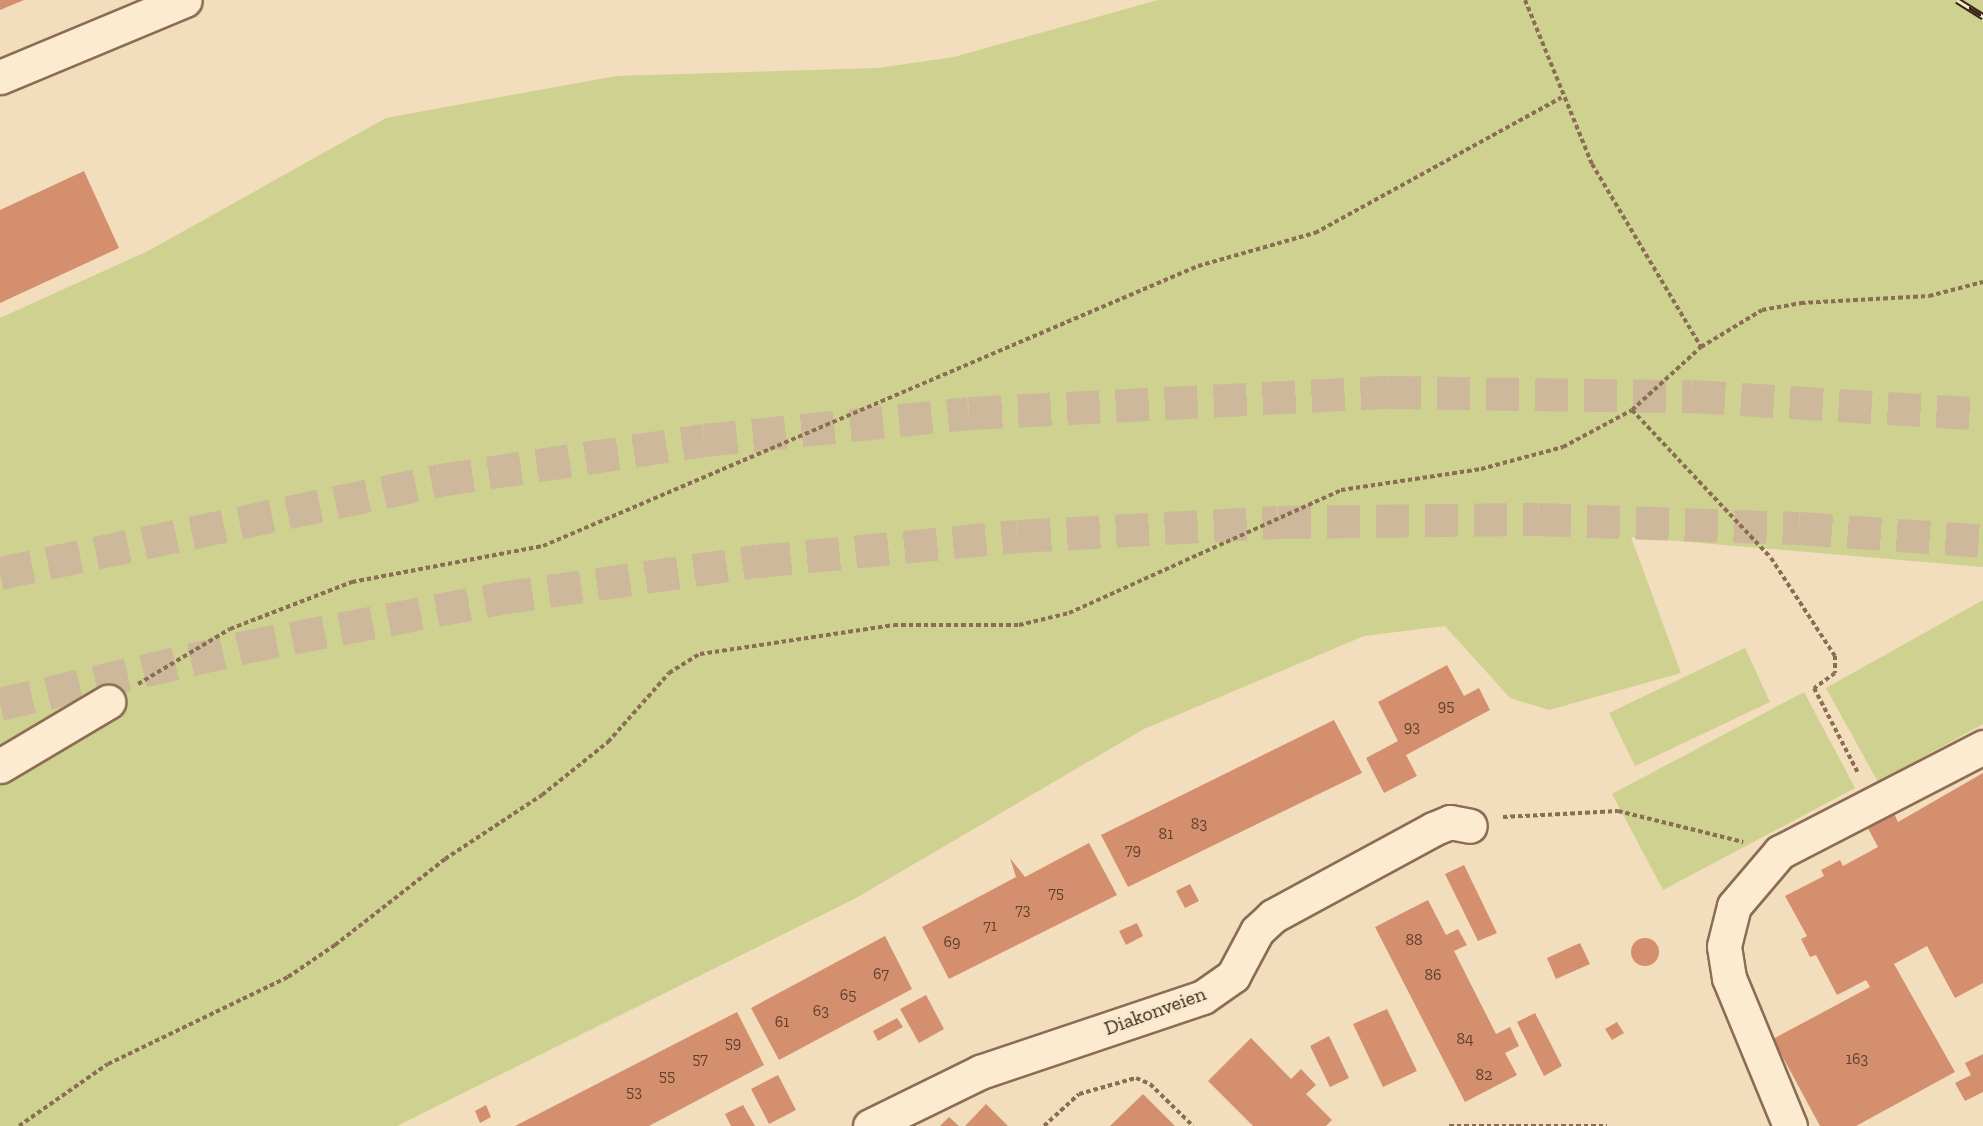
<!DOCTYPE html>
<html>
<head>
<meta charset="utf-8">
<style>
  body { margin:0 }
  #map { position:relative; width:1983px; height:1126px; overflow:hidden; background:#f2ddbc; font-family:"Zilla Slab",serif }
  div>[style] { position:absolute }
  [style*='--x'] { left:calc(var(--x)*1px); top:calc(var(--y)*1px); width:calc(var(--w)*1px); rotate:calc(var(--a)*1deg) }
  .green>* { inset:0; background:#ced18f }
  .building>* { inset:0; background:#d4906e }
  .round { border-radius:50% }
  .highway-tunnel>* { height:33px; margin-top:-16.5px; transform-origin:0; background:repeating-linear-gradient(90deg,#cdb89c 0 33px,transparent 0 49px) }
  .path>* { height:4px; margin-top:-2px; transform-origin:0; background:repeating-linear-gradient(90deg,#8b6d54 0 4.5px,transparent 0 7.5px) }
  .roads { filter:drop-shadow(2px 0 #8b6d54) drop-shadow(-2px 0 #8b6d54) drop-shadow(0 2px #8b6d54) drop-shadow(0 -2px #8b6d54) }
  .minor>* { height:33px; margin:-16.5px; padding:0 16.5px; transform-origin:16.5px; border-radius:16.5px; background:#fcebd0 }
  .rail>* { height:7px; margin-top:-3.5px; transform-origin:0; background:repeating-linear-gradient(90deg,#f9e8cc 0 14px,#39261a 0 28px); box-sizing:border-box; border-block:2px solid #39261a }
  span { translate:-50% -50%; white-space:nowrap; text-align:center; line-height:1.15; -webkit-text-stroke:6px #f9e8cc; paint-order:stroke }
  .number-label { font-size:16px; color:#60402f }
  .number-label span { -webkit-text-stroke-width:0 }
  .street-label { font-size:20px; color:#39261a }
</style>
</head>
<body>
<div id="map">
  <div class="green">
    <div style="clip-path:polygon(1158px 0,1983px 0,1983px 567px,1631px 537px,1681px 673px,1549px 710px,1510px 698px,1445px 626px,1364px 636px,1144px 729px,856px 898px,397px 1126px,0 1126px,0 318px,148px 251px,386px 118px,616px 76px,878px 68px,954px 57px)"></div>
    <div style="clip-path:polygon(1983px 600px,1983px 724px,1878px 782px,1826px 688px)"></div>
    <div style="clip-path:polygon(1745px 648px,1770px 702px,1635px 766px,1609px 713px)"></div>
    <div style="clip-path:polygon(1804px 692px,1855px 788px,1663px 890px,1612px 794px)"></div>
  </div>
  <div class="building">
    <div style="clip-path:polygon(0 0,24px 0,0 10px)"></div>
    <div style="clip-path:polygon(84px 171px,119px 248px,0 303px,0 210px)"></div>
    <div style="clip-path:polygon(1447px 665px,1464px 696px,1479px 688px,1490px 710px,1406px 755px,1417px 776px,1384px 793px,1366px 758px,1398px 741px,1378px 702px)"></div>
    <div style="clip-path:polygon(1334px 720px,1362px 773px,1128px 887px,1101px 835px)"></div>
    <div style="clip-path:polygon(1983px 773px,1983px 983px,1955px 998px,1927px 946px,1894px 964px,1955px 1072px,1856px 1126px,1820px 1126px,1773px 1039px,1870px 987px,1866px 980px,1837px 995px,1816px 955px,1810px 957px,1801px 939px,1807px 936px,1785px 896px,1824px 876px,1821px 870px,1840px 860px,1843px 866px,1878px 847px,1864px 821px,1891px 807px,1898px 822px)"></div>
    <div style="clip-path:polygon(1089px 843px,1117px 895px,949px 979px,922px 927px,1016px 877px,1010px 858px,1025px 877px)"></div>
    <div style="clip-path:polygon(1464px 865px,1497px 933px,1478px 941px,1445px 874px)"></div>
    <div style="clip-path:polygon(1190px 884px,1199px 901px,1185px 908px,1176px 891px)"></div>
    <div style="clip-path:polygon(1428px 900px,1446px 935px,1458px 929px,1467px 945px,1454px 951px,1496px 1034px,1510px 1027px,1519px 1046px,1505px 1053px,1517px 1075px,1465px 1102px,1375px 927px)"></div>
    <div style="clip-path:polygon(1137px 923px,1143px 936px,1126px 945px,1119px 931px)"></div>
    <div style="clip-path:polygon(885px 936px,912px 989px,779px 1060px,751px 1008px)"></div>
    <div class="round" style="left:1631px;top:938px;width:28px;height:28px"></div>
    <div style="clip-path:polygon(1580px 943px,1590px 964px,1556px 979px,1547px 958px)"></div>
    <div style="clip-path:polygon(926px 995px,944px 1029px,919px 1043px,900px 1009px)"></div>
    <div style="clip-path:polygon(1387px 1009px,1417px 1071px,1383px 1087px,1353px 1024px)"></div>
    <div style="clip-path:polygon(737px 1012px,764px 1065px,649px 1126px,515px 1126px)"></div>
    <div style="clip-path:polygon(1535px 1013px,1562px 1066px,1544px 1076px,1517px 1022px)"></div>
    <div style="clip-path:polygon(897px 1018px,903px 1027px,878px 1041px,873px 1031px)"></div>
    <div style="clip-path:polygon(1617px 1022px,1624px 1033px,1612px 1040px,1605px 1029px)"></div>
    <div style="clip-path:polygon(1329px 1036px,1349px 1078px,1330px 1087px,1310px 1046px)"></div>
    <div style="clip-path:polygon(1251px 1038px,1291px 1079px,1301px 1069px,1316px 1085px,1306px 1094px,1332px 1120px,1326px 1126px,1253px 1126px,1208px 1081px)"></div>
    <div style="clip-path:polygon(1983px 1054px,1983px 1092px,1965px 1101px,1955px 1083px,1971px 1075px,1965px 1063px)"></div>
    <div style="clip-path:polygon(778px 1075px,796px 1110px,769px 1124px,751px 1089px)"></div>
    <div style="clip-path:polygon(1143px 1094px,1175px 1126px,1110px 1126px)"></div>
    <div style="clip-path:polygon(986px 1104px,1008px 1126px,965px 1126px)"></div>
    <div style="clip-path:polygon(486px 1105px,491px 1117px,480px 1123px,475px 1111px)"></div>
    <div style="clip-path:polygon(743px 1105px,755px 1126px,731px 1126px,725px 1114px)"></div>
    <div style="clip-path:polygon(949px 1117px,959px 1126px,940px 1126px)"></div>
  </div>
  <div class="highway-tunnel">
    <div style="--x:0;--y:573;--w:450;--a:-11.9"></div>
    <div style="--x:440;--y:480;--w:267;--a:-8.6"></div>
    <div style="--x:704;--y:440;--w:266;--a:-5.8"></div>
    <div style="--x:969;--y:413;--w:420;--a:-2.9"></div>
    <div style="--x:1388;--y:392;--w:304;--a:0.8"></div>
    <div style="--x:1692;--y:396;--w:292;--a:3.5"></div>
    <div style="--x:0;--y:704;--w:251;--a:-13.1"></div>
    <div style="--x:244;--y:647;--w:261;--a:-10.8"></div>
    <div style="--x:500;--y:598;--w:261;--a:-8.2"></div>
    <div style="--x:758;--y:561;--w:261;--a:-5.5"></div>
    <div style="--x:1018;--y:536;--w:260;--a:-3.1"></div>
    <div style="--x:1278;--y:522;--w:260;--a:-0.7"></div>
    <div style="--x:1538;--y:519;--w:261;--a:2"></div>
    <div style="--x:1799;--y:528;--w:184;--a:4"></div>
  </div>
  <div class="path">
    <div style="--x:1525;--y:0;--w:177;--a:67.8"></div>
    <div style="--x:1592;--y:164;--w:213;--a:59.2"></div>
    <div style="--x:1632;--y:410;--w:203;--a:46.8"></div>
    <div style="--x:1771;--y:558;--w:117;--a:56.9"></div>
    <div style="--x:1835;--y:656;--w:17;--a:90"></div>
    <div style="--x:1835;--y:673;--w:26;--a:144"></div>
    <div style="--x:1814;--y:688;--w:96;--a:62.6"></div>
    <div style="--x:138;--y:684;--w:107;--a:-30.9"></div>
    <div style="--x:230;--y:629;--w:131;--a:-21.1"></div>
    <div style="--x:352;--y:582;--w:194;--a:-10.7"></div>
    <div style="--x:543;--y:546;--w:712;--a:-23.15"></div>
    <div style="--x:1198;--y:266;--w:122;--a:-15.8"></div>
    <div style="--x:1315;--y:233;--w:281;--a:-28.8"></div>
    <div style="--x:1503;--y:817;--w:115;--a:-3"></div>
    <div style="--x:1618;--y:811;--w:129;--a:13.9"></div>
    <div style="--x:19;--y:1126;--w:108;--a:-34.9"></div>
    <div style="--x:108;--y:1064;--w:200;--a:-25.8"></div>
    <div style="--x:288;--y:977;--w:57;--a:-34.2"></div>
    <div style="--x:335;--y:945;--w:140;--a:-38"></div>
    <div style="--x:445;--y:859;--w:116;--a:-33.4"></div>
    <div style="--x:542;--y:795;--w:85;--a:-38.8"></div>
    <div style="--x:608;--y:742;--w:92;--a:-48.5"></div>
    <div style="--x:669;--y:673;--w:36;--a:-32"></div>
    <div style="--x:700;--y:654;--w:196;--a:-8.5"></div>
    <div style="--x:894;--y:625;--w:125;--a:0"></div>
    <div style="--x:1019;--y:625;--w:51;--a:-13.5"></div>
    <div style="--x:1069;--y:613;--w:299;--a:-24.3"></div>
    <div style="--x:1341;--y:490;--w:142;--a:-8.5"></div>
    <div style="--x:1481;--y:469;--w:85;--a:-15"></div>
    <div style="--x:1563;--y:447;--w:78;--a:-28.2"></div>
    <div style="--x:1632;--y:410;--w:93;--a:-42.4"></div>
    <div style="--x:1701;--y:347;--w:71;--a:-31.2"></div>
    <div style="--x:1762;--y:310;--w:40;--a:-10"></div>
    <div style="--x:1801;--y:303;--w:128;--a:-3.1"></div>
    <div style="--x:1929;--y:296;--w:56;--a:-14.5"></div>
    <div style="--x:1044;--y:1126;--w:47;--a:-42.4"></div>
    <div style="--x:1079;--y:1094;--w:59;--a:-15.7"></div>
    <div style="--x:1136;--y:1078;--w:15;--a:23"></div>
    <div style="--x:1150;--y:1084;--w:60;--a:44.3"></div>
    <div style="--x:1449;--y:1126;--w:158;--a:0"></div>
  </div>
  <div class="roads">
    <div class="minor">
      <div style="--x:0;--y:77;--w:200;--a:-22.6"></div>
      <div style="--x:0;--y:766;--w:126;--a:-30.7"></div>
      <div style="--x:870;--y:1126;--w:123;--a:-26.1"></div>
      <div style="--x:980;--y:1072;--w:235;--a:-18.6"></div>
      <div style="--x:1203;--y:997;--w:37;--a:-35"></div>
      <div style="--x:1233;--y:976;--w:51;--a:-61.9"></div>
      <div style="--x:1257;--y:931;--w:22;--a:-43"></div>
      <div style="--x:1273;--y:916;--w:182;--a:-28.5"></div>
      <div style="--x:1433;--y:829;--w:18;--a:-22"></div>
      <div style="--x:1450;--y:822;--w:20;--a:11"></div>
      <div style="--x:1790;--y:1126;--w:160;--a:-112.4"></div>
      <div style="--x:1729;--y:978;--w:32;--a:-99"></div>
      <div style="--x:1724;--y:946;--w:41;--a:-76"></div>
      <div style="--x:1734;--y:906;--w:71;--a:-49.6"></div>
      <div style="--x:1780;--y:852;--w:229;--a:-27.3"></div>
    </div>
  </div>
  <div class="rail">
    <div style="--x:1957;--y:0;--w:31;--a:32"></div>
  </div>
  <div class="number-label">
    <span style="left:1446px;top:706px">95</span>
    <span style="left:1412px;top:727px">93</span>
    <span style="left:1199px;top:824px">83</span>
    <span style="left:1166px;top:834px">81</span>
    <span style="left:1133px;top:850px">79</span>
    <span style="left:1056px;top:893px">75</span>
    <span style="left:1023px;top:910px">73</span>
    <span style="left:990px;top:926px">71</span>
    <span style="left:1414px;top:940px">88</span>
    <span style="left:952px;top:942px">69</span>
    <span style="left:881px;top:974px">67</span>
    <span style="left:1433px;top:975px">86</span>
    <span style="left:848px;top:995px">65</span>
    <span style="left:821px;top:1011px">63</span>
    <span style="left:782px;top:1022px">61</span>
    <span style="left:1465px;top:1039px">84</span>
    <span style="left:733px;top:1043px">59</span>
    <span style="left:700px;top:1059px">57</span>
    <span style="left:1857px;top:1059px">163</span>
    <span style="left:1484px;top:1075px">82</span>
    <span style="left:667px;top:1076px">55</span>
    <span style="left:634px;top:1092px">53</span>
  </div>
  <div class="street-label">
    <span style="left:1155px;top:1011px;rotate:-20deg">Diakonveien</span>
  </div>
</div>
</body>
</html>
